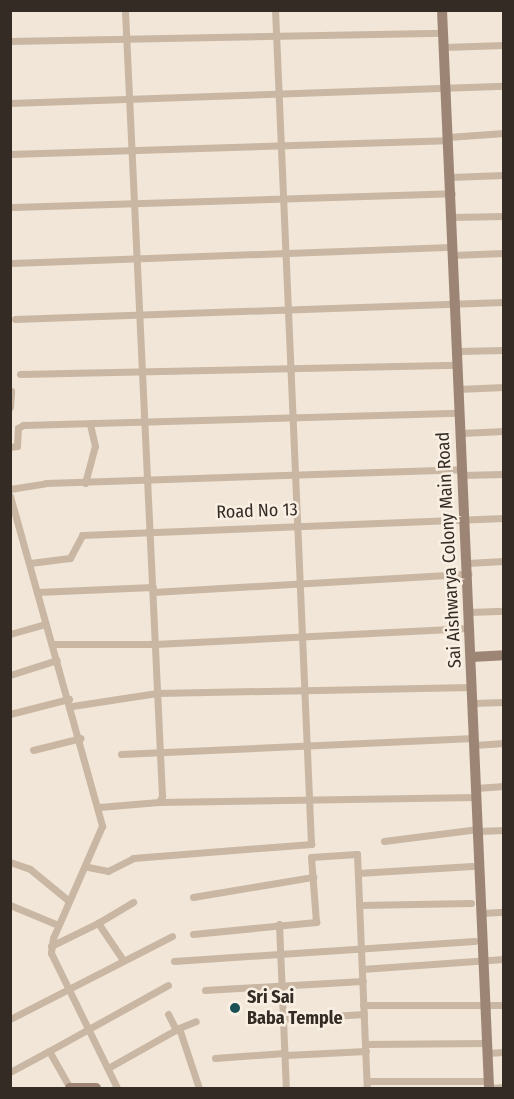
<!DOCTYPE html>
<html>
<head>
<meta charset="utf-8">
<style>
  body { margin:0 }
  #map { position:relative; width:514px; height:1099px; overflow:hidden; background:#f1e6d7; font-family:"Fira Sans Condensed",sans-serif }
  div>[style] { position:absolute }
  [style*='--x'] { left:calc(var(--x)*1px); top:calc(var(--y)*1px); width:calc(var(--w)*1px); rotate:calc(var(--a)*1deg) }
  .street>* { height:7px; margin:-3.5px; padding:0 3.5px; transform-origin:3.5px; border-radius:3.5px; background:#c9b6a3 }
  .secondary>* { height:10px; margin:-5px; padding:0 5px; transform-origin:5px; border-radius:5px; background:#9d8575 }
  .dots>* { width:16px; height:16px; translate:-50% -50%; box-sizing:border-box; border:3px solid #f9f0e3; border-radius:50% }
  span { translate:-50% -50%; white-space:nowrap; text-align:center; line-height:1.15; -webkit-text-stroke:5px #f9f0e3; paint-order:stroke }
  .street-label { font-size:18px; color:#342b25 }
  .poi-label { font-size:18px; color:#342b25; font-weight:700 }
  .left { translate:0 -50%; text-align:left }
  .frame { position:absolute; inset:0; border:12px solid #342b25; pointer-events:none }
</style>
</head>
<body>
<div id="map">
  <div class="street">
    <div style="--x:10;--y:41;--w:433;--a:-1.1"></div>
    <div style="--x:444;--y:47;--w:60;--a:-1.9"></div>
    <div style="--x:10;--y:103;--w:494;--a:-2"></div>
    <div style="--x:448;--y:137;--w:56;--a:-4.1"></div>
    <div style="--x:10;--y:154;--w:437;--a:-1.8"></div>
    <div style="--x:450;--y:177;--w:54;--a:-2.1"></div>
    <div style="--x:13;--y:207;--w:439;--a:-1.8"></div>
    <div style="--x:452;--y:217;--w:52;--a:-1.1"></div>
    <div style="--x:452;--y:255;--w:52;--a:-2.2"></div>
    <div style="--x:12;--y:263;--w:440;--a:-2.1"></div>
    <div style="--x:15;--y:319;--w:489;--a:-2"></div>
    <div style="--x:458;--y:351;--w:46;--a:-1.2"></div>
    <div style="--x:20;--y:374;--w:438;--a:-1.2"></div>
    <div style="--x:458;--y:389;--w:46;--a:-2.5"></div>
    <div style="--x:10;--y:407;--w:16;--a:-86"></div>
    <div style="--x:461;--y:433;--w:43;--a:-2.7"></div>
    <div style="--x:10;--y:447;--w:7;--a:-8"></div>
    <div style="--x:17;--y:446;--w:18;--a:-87"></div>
    <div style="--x:18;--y:428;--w:6;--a:-31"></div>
    <div style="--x:23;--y:425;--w:436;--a:-1.6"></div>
    <div style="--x:462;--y:475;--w:42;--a:-1.4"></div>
    <div style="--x:85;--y:483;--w:38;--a:-75"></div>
    <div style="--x:95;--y:446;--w:23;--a:-103"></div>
    <div style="--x:10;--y:489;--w:36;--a:-9"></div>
    <div style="--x:46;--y:483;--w:416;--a:-1.9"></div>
    <div style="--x:10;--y:496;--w:343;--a:74.4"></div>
    <div style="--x:102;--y:826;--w:122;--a:113.6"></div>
    <div style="--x:53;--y:938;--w:15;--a:98"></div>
    <div style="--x:51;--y:953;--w:150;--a:63.9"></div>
    <div style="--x:30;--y:563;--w:40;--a:-7.1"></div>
    <div style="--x:70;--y:558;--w:26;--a:-62"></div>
    <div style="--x:82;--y:535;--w:422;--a:-2.3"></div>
    <div style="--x:467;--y:563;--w:37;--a:-3"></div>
    <div style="--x:37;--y:592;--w:116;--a:-2.5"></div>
    <div style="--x:153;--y:592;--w:316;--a:-3.3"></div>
    <div style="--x:469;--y:612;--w:35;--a:-2"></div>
    <div style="--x:10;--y:634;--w:37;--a:-16"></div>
    <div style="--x:52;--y:644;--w:103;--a:0"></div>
    <div style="--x:155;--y:644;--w:315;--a:-2.9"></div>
    <div style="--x:10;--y:675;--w:49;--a:-17.7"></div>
    <div style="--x:473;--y:703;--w:31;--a:-2"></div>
    <div style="--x:72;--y:706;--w:86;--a:-8.7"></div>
    <div style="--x:157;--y:693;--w:315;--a:-1.1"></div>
    <div style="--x:10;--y:714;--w:61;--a:-14.3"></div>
    <div style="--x:474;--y:745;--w:30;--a:-4"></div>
    <div style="--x:33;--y:750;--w:49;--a:-14"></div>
    <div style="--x:121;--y:754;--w:353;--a:-2.6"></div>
    <div style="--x:476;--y:788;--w:28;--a:-4"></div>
    <div style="--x:159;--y:802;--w:318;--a:-0.9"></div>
    <div style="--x:99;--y:807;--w:60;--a:-4.8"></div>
    <div style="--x:159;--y:802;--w:7;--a:-63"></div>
    <div style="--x:162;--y:796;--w:787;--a:-92.7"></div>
    <div style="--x:478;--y:831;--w:26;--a:-2"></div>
    <div style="--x:384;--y:841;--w:95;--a:-7.3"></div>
    <div style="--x:10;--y:862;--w:21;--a:19"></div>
    <div style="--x:30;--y:869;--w:50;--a:39.4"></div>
    <div style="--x:88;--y:867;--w:20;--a:11"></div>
    <div style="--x:108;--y:871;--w:28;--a:-27"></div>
    <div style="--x:133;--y:858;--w:179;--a:-4.5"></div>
    <div style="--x:311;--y:844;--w:835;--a:-92.47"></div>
    <div style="--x:358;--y:873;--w:114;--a:-3.5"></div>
    <div style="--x:193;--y:897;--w:122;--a:-9.5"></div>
    <div style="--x:10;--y:905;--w:52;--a:22.6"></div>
    <div style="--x:359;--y:905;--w:112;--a:-1"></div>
    <div style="--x:482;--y:913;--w:22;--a:-3"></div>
    <div style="--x:279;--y:924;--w:164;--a:87.6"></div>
    <div style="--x:193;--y:934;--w:124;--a:-5.6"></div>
    <div style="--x:316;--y:922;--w:65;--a:-94.4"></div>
    <div style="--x:311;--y:857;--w:46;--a:-3.7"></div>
    <div style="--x:357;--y:854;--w:234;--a:87.6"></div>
    <div style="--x:51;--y:946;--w:52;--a:-26.1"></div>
    <div style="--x:123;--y:960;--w:45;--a:-124"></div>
    <div style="--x:98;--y:923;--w:41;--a:-31"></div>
    <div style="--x:174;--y:961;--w:301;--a:-3.8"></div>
    <div style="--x:362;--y:969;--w:142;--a:-4"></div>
    <div style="--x:205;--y:990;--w:158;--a:-3.3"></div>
    <div style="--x:363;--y:1005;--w:141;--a:0"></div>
    <div style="--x:168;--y:1014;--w:18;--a:63"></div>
    <div style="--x:10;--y:1019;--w:182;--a:-27.1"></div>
    <div style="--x:283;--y:1019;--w:81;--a:-3.5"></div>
    <div style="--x:179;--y:1028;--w:18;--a:-22"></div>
    <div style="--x:365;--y:1044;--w:122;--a:-0.5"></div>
    <div style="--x:49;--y:1051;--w:136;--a:-29"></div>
    <div style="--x:487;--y:1053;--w:17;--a:-3"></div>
    <div style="--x:286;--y:1055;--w:80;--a:-2.9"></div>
    <div style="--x:215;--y:1058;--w:70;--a:-4.1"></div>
    <div style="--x:108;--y:1068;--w:81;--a:-29.4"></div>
    <div style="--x:179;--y:1028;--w:63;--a:71.6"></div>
    <div style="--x:10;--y:1072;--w:44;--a:-28.3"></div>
    <div style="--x:49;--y:1051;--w:43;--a:60.4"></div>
    <div style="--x:367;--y:1081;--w:121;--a:0"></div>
    <div style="--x:489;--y:1088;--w:15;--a:-4"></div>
  </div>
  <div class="secondary">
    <div style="--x:442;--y:10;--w:1079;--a:87.5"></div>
    <div style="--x:471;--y:657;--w:33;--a:-3"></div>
    <div style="--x:70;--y:1088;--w:26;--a:0"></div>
  </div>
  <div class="dots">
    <div style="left:235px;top:1008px;background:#1a5056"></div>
  </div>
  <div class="street-label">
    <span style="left:257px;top:511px;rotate:-2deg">Road No 13</span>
    <span style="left:449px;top:550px;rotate:-93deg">Sai Aishwarya Colony Main Road</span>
  </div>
  <div class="poi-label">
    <span class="left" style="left:247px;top:1008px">Sri Sai<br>Baba Temple</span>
  </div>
  <div class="frame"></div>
</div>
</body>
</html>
